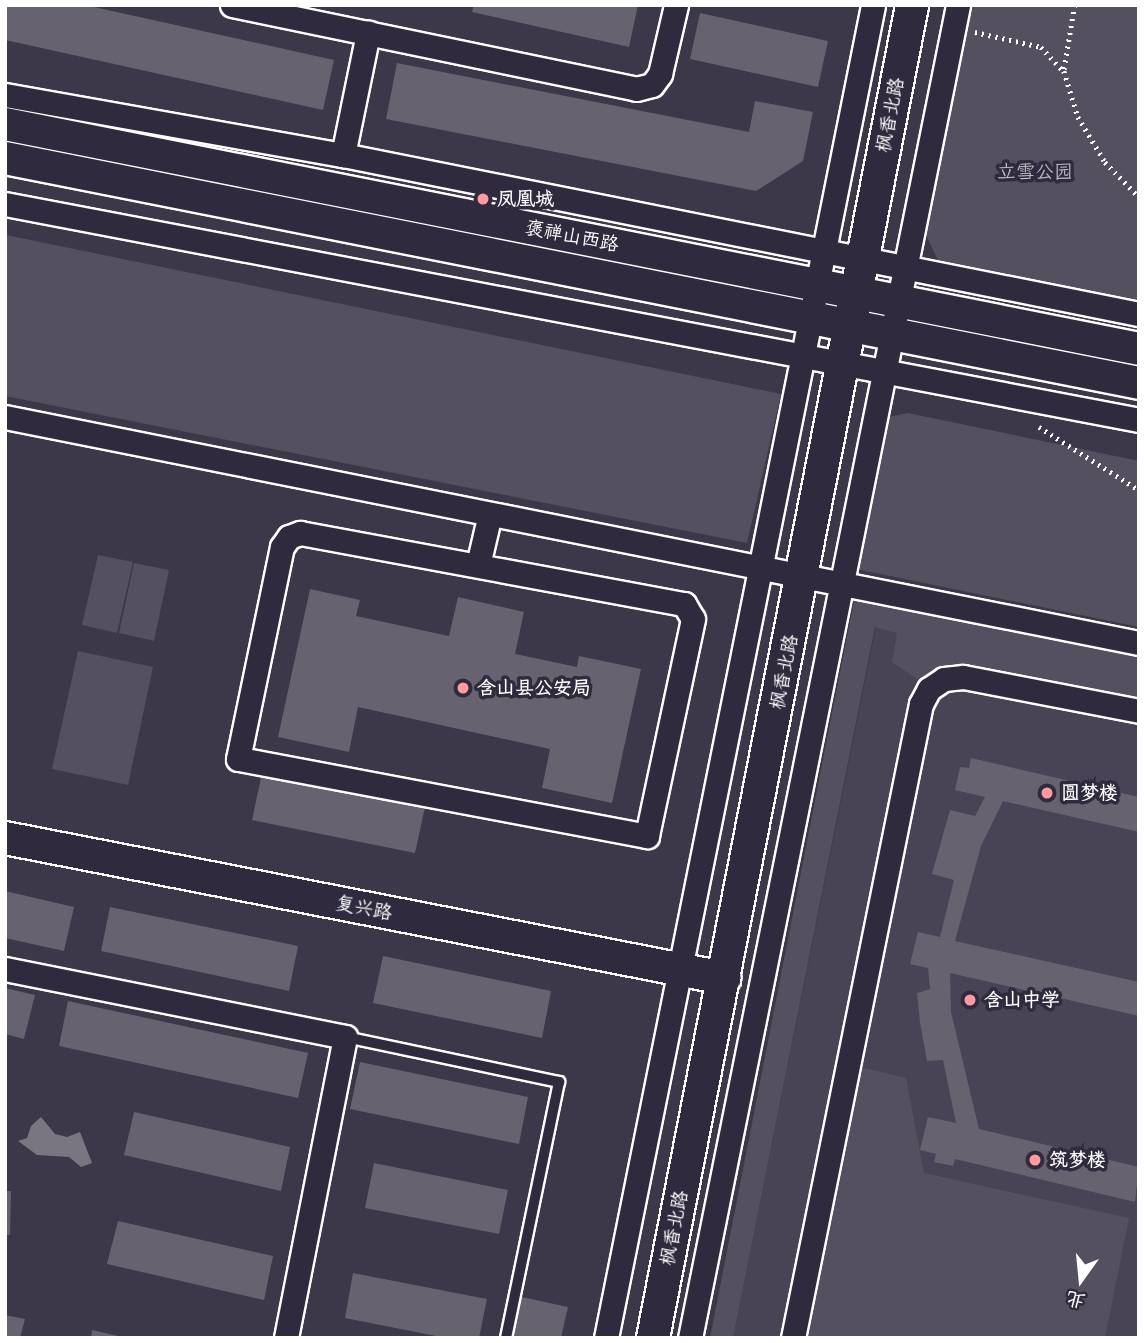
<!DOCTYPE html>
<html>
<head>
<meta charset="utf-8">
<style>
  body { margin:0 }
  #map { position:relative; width:1144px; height:1343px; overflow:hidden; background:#3c3749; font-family:"Patrick Hand","LXGW WenKai TC",sans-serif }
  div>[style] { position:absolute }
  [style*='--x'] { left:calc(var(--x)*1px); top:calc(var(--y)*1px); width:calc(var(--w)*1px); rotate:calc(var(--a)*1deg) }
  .built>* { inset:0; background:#494455 }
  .green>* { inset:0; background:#555060 }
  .water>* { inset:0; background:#797682 }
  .building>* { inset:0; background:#666270 }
  .path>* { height:4.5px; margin-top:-2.25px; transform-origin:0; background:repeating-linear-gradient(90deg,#fff 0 2px,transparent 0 7px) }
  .roads { filter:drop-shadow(2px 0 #fff) drop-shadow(-2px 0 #fff) drop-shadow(0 2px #fff) drop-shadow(0 -2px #fff) }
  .lane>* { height:10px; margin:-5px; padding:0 5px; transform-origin:5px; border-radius:5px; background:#2f2a3d }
  .street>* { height:23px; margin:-11.5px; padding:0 11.5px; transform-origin:11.5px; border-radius:11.5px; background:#2f2a3d }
  .secondary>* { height:32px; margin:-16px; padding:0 16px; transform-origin:16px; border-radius:16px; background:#2f2a3d }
  .dots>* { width:19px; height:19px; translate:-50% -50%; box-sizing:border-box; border:4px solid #2f2a3d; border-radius:50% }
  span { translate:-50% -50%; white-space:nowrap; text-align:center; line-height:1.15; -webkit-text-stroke:7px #2f2a3d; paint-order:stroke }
  .street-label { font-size:19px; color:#fff }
  .park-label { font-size:19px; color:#bbb9bf }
  .poi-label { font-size:19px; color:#fff; font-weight:700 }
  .left { translate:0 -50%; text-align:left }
  .frame { position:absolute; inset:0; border:7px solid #fff; pointer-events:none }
  .north { position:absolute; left:1046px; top:1245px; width:70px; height:70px; -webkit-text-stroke:5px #2f2a3d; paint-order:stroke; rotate:195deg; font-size:19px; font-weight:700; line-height:28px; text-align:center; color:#fff }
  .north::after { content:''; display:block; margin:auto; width:24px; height:32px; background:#fff; clip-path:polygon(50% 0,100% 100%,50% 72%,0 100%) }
</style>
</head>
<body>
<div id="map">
  <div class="built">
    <div style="clip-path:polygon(879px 611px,1139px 663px,1139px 1338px,733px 1338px)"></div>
  </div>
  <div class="green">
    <div style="clip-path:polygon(962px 5px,1139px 5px,1139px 300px,938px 260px,920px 223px)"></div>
    <div style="clip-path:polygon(6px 235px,781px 394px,747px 543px,5px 396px)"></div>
    <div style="clip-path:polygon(908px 413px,1139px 461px,1139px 627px,851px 568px,883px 418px)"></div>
    <div style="clip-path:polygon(98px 555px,133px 562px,117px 633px,82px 625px)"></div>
    <div style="clip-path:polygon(134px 563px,169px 570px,154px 641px,119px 633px)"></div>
    <div style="clip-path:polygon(854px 601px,1139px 655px,1139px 698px,963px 664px,941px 667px,920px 681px,892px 662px,897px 633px,875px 627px,733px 1338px,710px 1338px)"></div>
    <div style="clip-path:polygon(78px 651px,153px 667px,128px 785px,52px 769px)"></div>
    <div style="clip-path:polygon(860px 1067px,906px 1078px,924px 1173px,1129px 1218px,1105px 1338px,804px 1338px)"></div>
  </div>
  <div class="water">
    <div style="clip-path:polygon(41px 1117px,55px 1134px,67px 1137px,80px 1132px,92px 1163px,81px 1167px,69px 1157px,37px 1155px,18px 1141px,27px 1138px,31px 1126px)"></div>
  </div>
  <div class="building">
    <div style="clip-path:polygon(5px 5px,85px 5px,334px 60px,323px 110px,5px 40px)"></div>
    <div style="clip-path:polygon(474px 5px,638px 5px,629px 47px,472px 12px)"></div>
    <div style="clip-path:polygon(700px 13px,828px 41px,818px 87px,690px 59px)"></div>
    <div style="clip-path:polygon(397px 63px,749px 132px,755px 101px,813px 112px,803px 161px,756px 191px,386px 119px)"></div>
    <div style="clip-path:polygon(310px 589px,360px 600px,356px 616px,449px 636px,458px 597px,524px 612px,515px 654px,577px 667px,579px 656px,641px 669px,612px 803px,542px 788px,550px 749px,358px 707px,349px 752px,278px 737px)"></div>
    <div style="clip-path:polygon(971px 758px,1139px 797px,1139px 832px,1003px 801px,981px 846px,955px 941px,1139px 982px,1139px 1016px,950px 973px,951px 1012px,979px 1129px,1139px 1167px,1135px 1202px,955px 1159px,953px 1166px,934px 1162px,936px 1154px,920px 1150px,928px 1117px,956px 1123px,943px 1060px,927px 1061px,920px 1022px,917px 993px,930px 989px,928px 968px,910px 964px,918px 932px,940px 937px,954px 880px,932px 874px,950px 810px,975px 816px,985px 797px,955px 790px,960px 767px,969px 768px)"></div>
    <div style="clip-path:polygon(262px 773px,425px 807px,415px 853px,252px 820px)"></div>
    <div style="clip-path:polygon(5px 891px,74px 907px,64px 951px,5px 938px)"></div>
    <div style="clip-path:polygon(110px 907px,298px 946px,289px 991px,101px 951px)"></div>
    <div style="clip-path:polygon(383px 956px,551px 991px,542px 1038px,373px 1003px)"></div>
    <div style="clip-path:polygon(5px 988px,35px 995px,24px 1039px,5px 1034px)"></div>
    <div style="clip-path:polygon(68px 1001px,308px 1053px,298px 1098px,59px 1046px)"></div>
    <div style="clip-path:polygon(360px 1062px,528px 1097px,519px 1144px,350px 1109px)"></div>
    <div style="clip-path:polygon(134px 1112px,290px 1147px,281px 1191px,124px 1155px)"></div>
    <div style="clip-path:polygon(374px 1163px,508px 1190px,499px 1234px,365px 1208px)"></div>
    <div style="clip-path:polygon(5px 1191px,11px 1191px,10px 1235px,5px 1235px)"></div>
    <div style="clip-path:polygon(118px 1221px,273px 1256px,264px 1300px,107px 1264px)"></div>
    <div style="clip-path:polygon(353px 1273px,487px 1299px,479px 1338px,446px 1338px,345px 1318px)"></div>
    <div style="clip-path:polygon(517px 1296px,568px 1307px,561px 1338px,508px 1338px)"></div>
    <div style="clip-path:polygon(5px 1315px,25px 1319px,20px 1338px,5px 1338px)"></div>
    <div style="clip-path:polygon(92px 1330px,123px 1337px,123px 1338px,91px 1338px)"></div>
  </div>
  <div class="path">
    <div style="--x:1075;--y:5;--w:67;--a:99.5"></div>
    <div style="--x:1064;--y:71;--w:48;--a:73.1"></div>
    <div style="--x:1078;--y:117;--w:52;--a:59"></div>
    <div style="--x:1105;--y:162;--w:49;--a:45.8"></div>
    <div style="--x:975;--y:32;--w:68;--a:12.8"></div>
    <div style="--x:1041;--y:47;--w:33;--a:47"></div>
    <div style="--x:1039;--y:427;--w:118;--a:32.2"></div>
  </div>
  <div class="roads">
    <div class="lane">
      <div style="--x:345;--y:1037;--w:219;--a:11.9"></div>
      <div style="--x:559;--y:1082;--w:261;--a:101.7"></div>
    </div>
    <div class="street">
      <div style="--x:232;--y:5;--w:413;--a:11.7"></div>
      <div style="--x:636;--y:89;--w:16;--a:-14"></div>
      <div style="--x:652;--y:85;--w:14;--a:-54"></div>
      <div style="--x:660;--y:74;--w:71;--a:-76.9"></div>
      <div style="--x:5;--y:95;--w:343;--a:10.1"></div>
      <div style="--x:343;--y:155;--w:812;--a:11.3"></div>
      <div style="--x:343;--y:155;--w:125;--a:-78.4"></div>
      <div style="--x:5;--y:204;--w:1154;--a:10.78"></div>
      <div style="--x:5;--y:417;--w:1156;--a:11.27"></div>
      <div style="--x:300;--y:533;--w:391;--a:10.5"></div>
      <div style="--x:684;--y:604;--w:17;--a:59"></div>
      <div style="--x:693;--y:619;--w:222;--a:102"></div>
      <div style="--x:647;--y:836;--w:416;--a:-169.3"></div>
      <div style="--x:238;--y:759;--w:217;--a:-78.3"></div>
      <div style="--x:282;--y:547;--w:12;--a:-55"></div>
      <div style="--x:289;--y:537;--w:12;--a:-20"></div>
      <div style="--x:478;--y:565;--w:52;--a:-76.8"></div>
      <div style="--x:5;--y:969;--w:347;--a:11.3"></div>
      <div style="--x:345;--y:1037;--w:307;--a:101.1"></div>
      <div style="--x:606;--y:1338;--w:1359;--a:-78.67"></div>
      <div style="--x:690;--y:1338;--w:1360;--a:-78.63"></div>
      <div style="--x:793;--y:1338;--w:647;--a:-78.59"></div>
      <div style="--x:921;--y:704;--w:17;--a:-62"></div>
      <div style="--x:929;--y:689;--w:18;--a:-34"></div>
      <div style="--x:944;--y:679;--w:19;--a:-6"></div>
      <div style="--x:963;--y:677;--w:179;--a:10.9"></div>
    </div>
    <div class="secondary">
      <div style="--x:5;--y:124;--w:1156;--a:11.22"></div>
      <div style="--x:5;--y:158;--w:1156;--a:11.22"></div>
      <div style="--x:5;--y:838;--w:733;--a:11.02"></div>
      <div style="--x:653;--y:1338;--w:1358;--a:-79"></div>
    </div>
  </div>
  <div class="dots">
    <div style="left:483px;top:199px;background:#ff9aa2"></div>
    <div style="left:463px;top:688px;background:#ff9aa2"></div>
    <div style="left:1047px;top:793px;background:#ff9aa2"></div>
    <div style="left:970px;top:1000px;background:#ff9aa2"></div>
    <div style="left:1035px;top:1160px;background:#ff9aa2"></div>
  </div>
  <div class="street-label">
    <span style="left:890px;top:115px;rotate:-79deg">枫香北路</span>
    <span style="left:572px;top:236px;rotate:11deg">褒禅山西路</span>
    <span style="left:784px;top:672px;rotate:-79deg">枫香北路</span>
    <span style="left:364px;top:908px;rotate:11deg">复兴路</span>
    <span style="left:674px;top:1228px;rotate:-79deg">枫香北路</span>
  </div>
  <div class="park-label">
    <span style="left:1035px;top:172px">立雪公园</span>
  </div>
  <div class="poi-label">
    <span class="left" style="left:497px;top:199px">凤凰城</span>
    <span class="left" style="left:477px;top:688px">含山县公安局</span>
    <span class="left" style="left:1061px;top:793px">圆梦楼</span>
    <span class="left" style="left:984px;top:1000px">含山中学</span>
    <span class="left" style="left:1049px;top:1160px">筑梦楼</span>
  </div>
  <div class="frame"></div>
  <div class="north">北</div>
</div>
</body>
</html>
